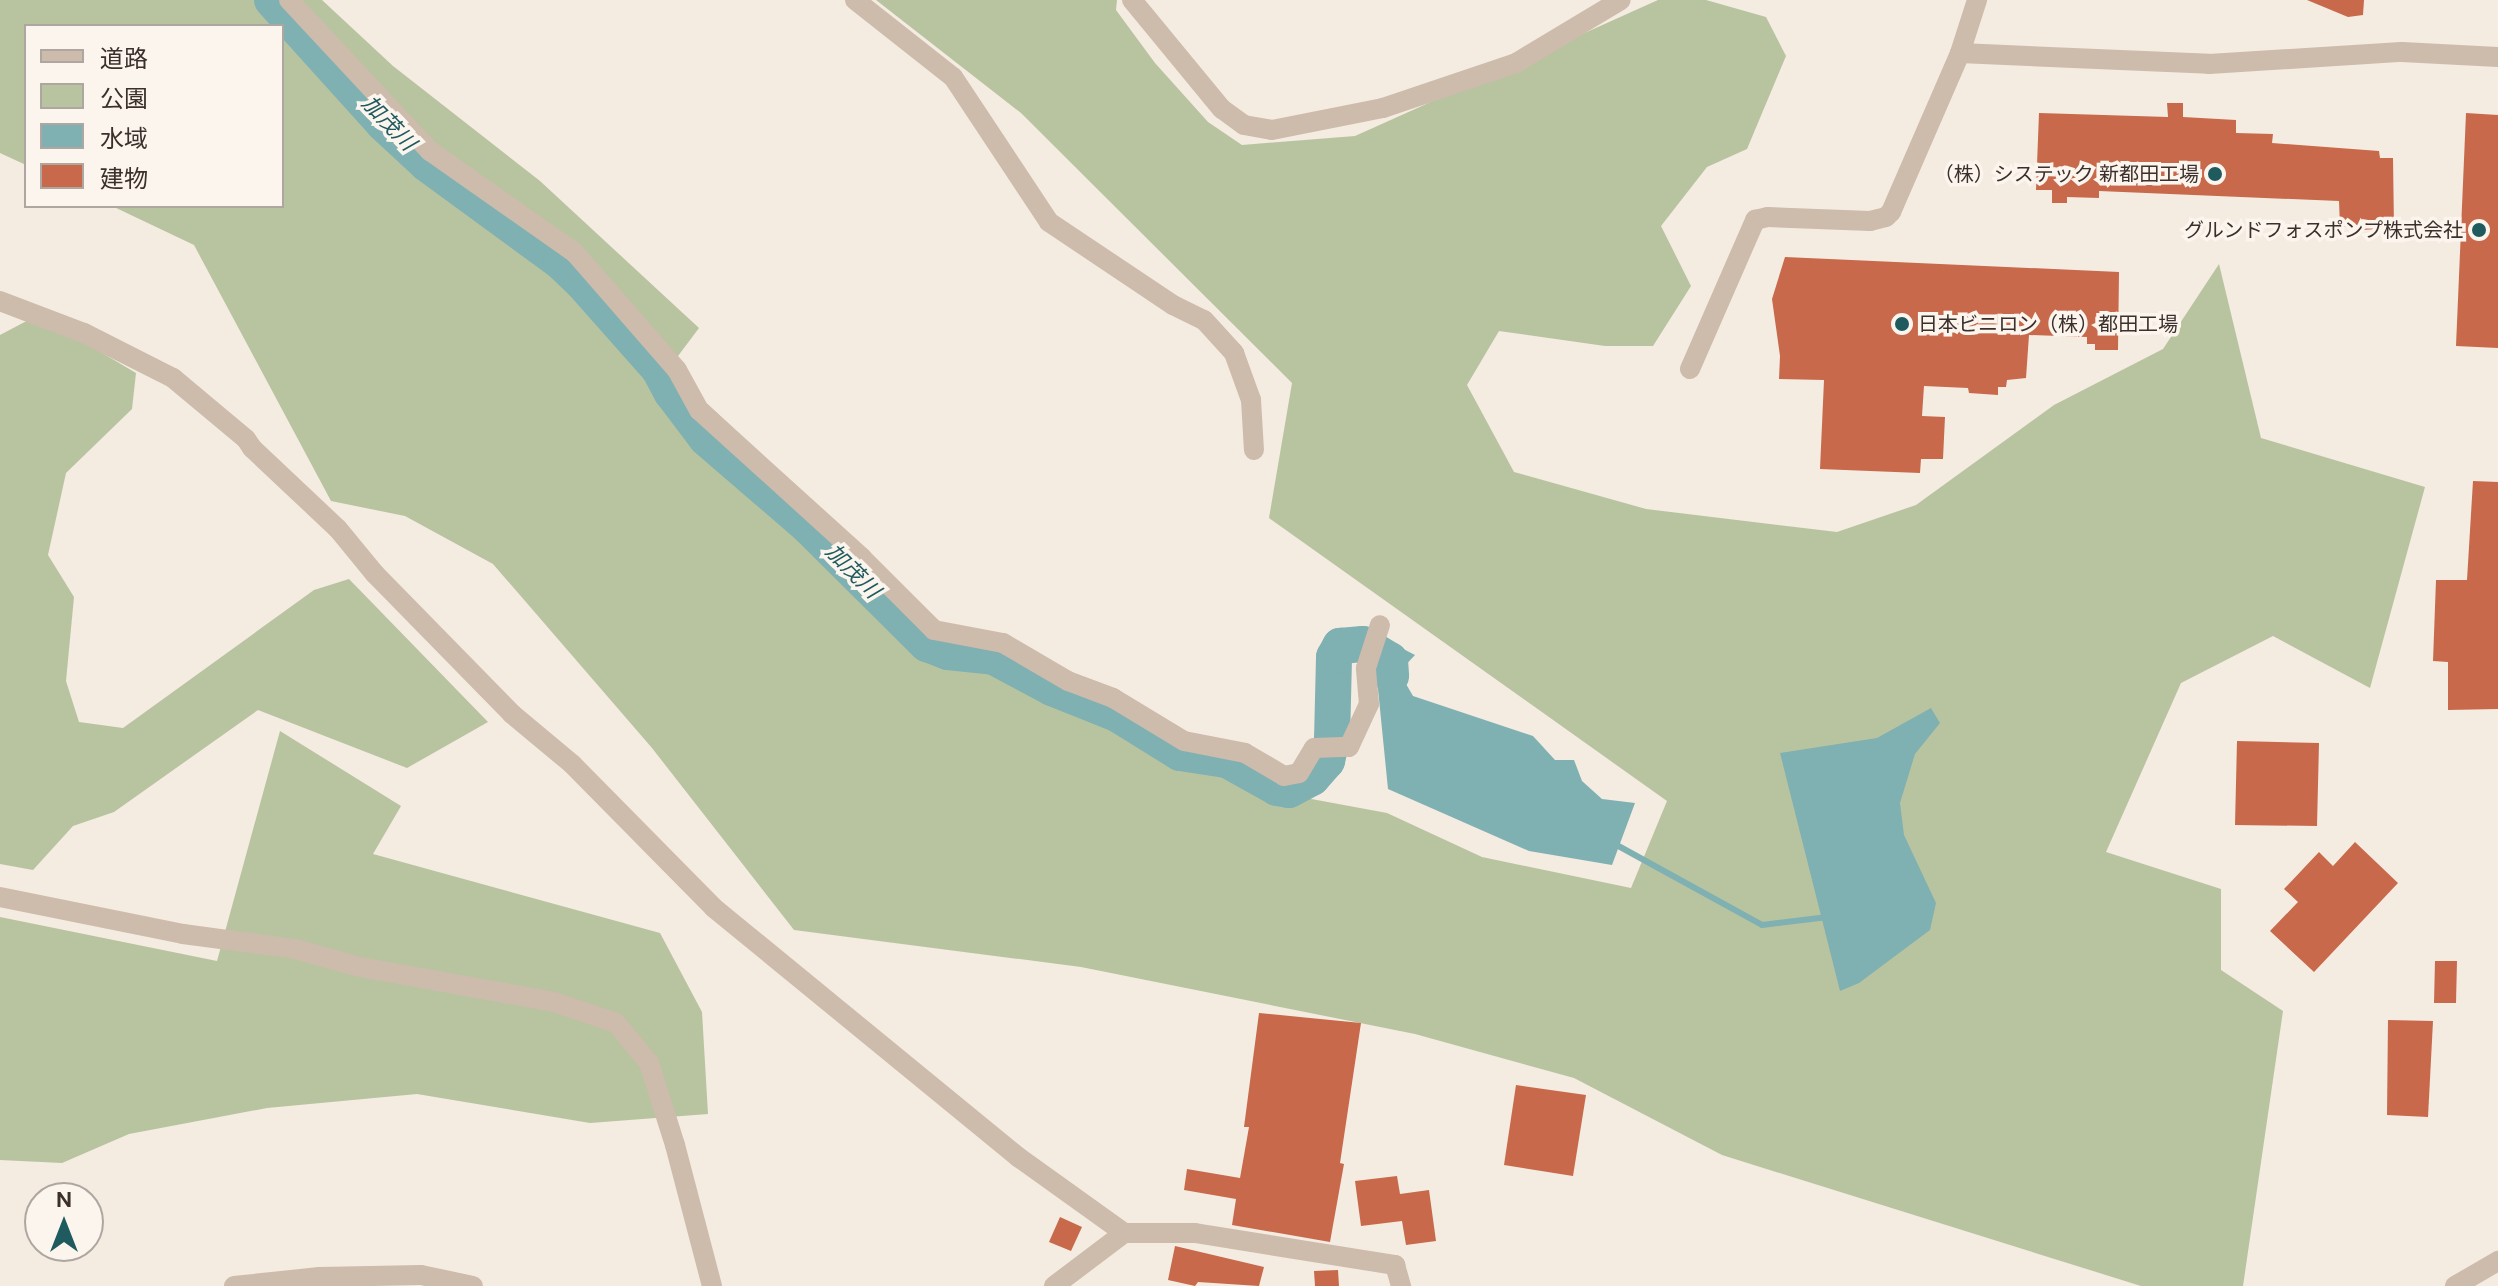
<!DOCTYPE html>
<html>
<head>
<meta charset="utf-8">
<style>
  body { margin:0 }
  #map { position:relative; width:2498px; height:1286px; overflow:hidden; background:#f4ebe1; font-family:"DM Sans","Noto Sans JP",sans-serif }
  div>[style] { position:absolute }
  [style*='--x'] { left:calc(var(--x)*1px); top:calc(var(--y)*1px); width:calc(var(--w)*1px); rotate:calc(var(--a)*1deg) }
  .green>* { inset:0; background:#b8c4a0 }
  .water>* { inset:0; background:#7fb0b2 }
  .stream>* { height:6px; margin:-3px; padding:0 3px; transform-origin:3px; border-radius:3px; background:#7fb0b2 }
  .river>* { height:36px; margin:-18px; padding:0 18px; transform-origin:18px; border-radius:18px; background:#7fb0b2 }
  .building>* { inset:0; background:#c8694b }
  .minor>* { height:20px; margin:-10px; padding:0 10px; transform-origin:10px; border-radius:10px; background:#cdbbac }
  .tertiary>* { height:20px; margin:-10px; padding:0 10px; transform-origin:10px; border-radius:10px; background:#cdbbac }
  .dots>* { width:22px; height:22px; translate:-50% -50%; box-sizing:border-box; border:4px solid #fbf5ee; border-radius:50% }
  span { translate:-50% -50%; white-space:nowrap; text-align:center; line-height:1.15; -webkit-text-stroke:7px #fbf5ee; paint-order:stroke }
  .poi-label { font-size:20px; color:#3b302b }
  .right { translate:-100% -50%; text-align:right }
  .left { translate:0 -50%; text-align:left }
  .water-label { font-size:22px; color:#1f5a5e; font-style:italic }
  .legend { position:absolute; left:24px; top:24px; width:260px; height:184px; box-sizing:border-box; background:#fbf5ee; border:2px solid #aea6a0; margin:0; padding:10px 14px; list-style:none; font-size:24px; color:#3b302b }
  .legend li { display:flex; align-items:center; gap:16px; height:40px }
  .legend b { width:40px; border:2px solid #aea6a0 }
  .north { position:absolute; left:24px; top:1182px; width:80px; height:80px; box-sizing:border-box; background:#fbf5ee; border:2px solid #aea6a0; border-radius:50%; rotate:0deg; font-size:22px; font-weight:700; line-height:32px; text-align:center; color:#3b302b }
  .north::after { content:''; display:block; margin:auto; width:28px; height:36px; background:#1f5a5e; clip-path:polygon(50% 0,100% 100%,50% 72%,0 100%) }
</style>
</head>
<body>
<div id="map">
  <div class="green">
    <div style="clip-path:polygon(0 0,322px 0,393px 66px,540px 181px,699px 328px,669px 368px,941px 623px,1186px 753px,1279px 793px,1387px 813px,1482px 857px,1631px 888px,1667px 801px,1269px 518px,1292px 383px,1021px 113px,876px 0,1117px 0,1116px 10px,1155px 63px,1208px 122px,1242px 145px,1355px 136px,1658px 0,1706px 0,1766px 17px,1786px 56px,1747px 149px,1707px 167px,1661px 226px,1691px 286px,1653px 346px,1605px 346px,1499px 331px,1467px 385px,1514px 472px,1646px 509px,1837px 532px,1916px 505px,2054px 405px,2163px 349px,2219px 264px,2261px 438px,2425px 487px,2370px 688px,2273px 636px,2181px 683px,2106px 852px,2221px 889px,2221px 970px,2283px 1011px,2243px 1286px,2141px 1286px,1722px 1155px,1574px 1078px,1415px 1034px,1081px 967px,794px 930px,652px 748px,493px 564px,405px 516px,331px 501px,194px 245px,112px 206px,282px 206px,282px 26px,26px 26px,26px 165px,0 153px)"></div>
    <div style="clip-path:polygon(38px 315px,136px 373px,132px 409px,66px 473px,48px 555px,74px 597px,66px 681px,79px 722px,123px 728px,314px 590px,349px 579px,488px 722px,407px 768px,258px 710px,114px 812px,73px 826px,33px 870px,0 864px,0 335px)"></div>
    <div style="clip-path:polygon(280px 731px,401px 806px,373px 854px,660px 933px,702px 1012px,708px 1114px,590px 1123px,417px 1094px,267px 1108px,129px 1134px,62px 1163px,0 1160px,0 917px,217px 961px)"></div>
  </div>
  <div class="water">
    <div style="clip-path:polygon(1384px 639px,1415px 655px,1399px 672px,1413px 696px,1533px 736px,1555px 760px,1574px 760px,1582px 781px,1602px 799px,1635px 803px,1612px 865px,1529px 851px,1388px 789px,1376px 669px)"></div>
    <div style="clip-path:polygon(1931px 708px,1940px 723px,1915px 754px,1900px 803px,1904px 835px,1936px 903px,1930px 930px,1859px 983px,1840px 991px,1780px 753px,1877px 738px)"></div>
  </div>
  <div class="stream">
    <div style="--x:1613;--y:843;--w:170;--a:28.8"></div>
    <div style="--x:1762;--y:925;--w:66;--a:-6.9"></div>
  </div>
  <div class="river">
    <div style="--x:272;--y:0;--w:167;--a:47.9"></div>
    <div style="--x:384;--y:124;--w:59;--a:42.9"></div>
    <div style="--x:427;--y:164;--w:166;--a:36.2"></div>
    <div style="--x:561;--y:262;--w:29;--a:44"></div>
    <div style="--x:582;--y:282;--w:116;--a:48.5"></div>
    <div style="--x:659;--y:369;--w:27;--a:62"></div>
    <div style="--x:672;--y:393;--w:56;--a:52.9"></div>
    <div style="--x:706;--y:438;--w:135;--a:40.8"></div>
    <div style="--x:808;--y:526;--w:168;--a:44.8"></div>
    <div style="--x:927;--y:644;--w:22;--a:21"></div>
    <div style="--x:948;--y:652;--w:46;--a:6.2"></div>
    <div style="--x:994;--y:657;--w:66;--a:28.1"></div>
    <div style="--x:1052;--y:688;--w:70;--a:21.8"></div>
    <div style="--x:1117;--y:714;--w:74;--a:31.8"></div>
    <div style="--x:1180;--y:753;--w:48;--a:8.5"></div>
    <div style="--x:1227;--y:760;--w:57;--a:29.2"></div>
    <div style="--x:1277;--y:788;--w:12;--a:9"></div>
    <div style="--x:1289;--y:790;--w:26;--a:-28"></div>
    <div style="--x:1312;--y:778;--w:23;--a:-49"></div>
    <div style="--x:1327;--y:761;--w:22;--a:-77"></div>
    <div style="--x:1332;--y:740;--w:83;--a:-88.6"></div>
    <div style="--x:1334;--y:657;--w:13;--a:-61"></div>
    <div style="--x:1340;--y:646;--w:23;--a:-5"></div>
    <div style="--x:1363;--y:644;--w:31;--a:31"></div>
    <div style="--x:1390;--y:660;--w:16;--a:86"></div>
  </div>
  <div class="building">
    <div style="clip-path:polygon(2307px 0,2364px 0,2363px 15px,2348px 17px)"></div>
    <div style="clip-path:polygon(2167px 103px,2183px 103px,2183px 117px,2236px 120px,2236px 133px,2273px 134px,2272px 143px,2379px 151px,2380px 158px,2393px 158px,2394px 228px,2360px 230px,2359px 227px,2340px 227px,2339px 201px,2099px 191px,2099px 198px,2067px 197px,2067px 203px,2052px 203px,2052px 190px,2036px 190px,2039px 113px,2168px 117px)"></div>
    <div style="clip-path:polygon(2466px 113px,2498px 115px,2498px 348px,2456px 346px)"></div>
    <div style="clip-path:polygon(1785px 257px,2119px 272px,2118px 350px,2095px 350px,2095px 344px,2087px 344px,2087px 337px,2029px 335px,2026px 378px,2007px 380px,2006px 387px,1998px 387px,1998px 395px,1969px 393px,1968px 388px,1924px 386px,1922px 416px,1945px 417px,1943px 459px,1921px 459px,1920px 473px,1820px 469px,1824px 380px,1779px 379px,1780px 356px,1772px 299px)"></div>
    <div style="clip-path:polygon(2473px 481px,2498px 482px,2498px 709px,2448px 710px,2448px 662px,2433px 661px,2436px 580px,2467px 580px)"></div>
    <div style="clip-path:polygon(2237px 741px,2319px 743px,2317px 826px,2235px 825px)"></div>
    <div style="clip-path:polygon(2355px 842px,2398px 883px,2314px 972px,2270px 931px,2298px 902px,2284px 889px,2319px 852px,2333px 866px)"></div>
    <div style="clip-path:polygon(2435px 961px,2457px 961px,2456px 1003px,2434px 1003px)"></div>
    <div style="clip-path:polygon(1259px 1013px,1361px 1023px,1340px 1163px,1344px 1164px,1330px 1242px,1232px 1225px,1236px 1199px,1184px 1190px,1187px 1169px,1240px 1178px,1249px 1127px,1244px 1127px)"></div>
    <div style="clip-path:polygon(2388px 1020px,2433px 1021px,2428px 1117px,2387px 1115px)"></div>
    <div style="clip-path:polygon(1516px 1085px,1586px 1095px,1573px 1176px,1504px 1165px)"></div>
    <div style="clip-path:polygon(1397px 1176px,1400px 1194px,1429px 1190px,1436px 1241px,1406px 1245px,1402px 1221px,1361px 1226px,1355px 1181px)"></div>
    <div style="clip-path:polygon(1060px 1217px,1082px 1227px,1071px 1251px,1049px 1242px)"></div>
    <div style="clip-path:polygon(1175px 1246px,1264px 1267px,1259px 1286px,1198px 1282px,1195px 1286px,1168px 1280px)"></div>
    <div style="clip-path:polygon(1338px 1270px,1339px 1286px,1315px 1286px,1314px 1271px)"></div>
  </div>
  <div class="minor">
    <div style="--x:289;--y:0;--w:207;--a:47"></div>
    <div style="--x:430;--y:151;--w:177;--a:35.1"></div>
    <div style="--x:575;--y:253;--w:155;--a:48.9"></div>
    <div style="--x:677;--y:370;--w:46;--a:61.2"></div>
    <div style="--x:699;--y:410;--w:220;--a:42.2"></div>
    <div style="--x:862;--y:558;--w:102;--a:45"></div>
    <div style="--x:934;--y:630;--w:70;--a:10.7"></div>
    <div style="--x:1003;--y:643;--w:75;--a:30.3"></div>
    <div style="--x:1068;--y:681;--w:48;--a:20.7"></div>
    <div style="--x:1113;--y:698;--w:83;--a:31.2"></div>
    <div style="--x:1184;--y:741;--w:62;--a:11.1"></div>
    <div style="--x:1245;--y:753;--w:45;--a:30.5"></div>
    <div style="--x:1284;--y:776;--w:15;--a:-11"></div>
    <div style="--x:1299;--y:773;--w:29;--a:-59"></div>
    <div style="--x:1314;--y:748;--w:35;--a:-2"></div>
    <div style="--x:1349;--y:747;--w:47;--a:-65.1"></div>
    <div style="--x:1369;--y:704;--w:36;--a:-95"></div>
    <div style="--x:1366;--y:668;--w:45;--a:-72"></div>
    <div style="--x:855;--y:0;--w:125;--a:38.2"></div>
    <div style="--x:953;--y:77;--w:174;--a:56.5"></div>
    <div style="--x:1049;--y:222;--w:149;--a:33.8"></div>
    <div style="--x:1173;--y:305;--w:34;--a:26"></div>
    <div style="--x:1204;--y:320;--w:45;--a:47.7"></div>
    <div style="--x:1234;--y:353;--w:50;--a:70.1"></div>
    <div style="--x:1251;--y:400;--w:50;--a:86.6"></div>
    <div style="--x:0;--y:301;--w:90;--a:20.9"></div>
    <div style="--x:84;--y:333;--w:100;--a:26.8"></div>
    <div style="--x:173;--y:378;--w:95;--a:39.9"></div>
    <div style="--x:246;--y:439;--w:11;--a:56"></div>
    <div style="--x:252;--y:448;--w:118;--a:43.3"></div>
    <div style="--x:338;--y:529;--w:58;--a:50.6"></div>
    <div style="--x:375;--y:574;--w:196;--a:45.6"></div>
    <div style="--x:512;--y:714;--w:78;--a:39.8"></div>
    <div style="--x:572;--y:764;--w:202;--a:45.4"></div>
    <div style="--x:714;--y:908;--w:393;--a:39.3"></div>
    <div style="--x:1018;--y:1157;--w:130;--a:35.6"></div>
    <div style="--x:0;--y:897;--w:187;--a:11.4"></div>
    <div style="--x:183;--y:934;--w:113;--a:7.6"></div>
    <div style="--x:295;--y:949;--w:67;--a:15.5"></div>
    <div style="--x:360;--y:967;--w:197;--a:10.2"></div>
    <div style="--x:554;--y:1002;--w:65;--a:18.7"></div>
    <div style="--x:616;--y:1023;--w:52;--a:50.5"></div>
    <div style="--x:649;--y:1063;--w:86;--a:72.4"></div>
    <div style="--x:675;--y:1145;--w:146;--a:75.3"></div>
    <div style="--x:234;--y:1286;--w:86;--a:-6"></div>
    <div style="--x:320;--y:1277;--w:101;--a:-1.1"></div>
    <div style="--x:421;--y:1275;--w:53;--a:11.9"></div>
    <div style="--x:1054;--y:1286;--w:88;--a:-37.1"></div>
    <div style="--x:1124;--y:1233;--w:71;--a:0"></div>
    <div style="--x:1195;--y:1233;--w:203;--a:9.1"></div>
    <div style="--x:1395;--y:1265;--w:22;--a:74"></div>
  </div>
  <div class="tertiary">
    <div style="--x:1132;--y:0;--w:141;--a:50.5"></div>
    <div style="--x:1222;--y:109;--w:27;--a:36"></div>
    <div style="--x:1244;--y:125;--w:28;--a:10"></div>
    <div style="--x:1272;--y:130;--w:113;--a:-11.2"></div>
    <div style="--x:1383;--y:108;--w:140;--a:-18.7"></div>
    <div style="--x:1516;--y:63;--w:122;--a:-31"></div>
    <div style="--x:1960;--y:53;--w:249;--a:2.5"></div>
    <div style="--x:2209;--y:64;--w:193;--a:-3.6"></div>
    <div style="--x:2402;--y:52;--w:96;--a:3"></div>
    <div style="--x:1690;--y:369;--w:163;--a:-66.4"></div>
    <div style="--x:1755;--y:220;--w:13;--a:-13"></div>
    <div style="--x:1768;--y:217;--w:102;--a:2.2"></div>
    <div style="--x:1870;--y:221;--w:16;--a:-14"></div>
    <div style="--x:1886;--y:217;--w:7;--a:-45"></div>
    <div style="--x:1891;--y:212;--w:173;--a:-66.5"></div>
    <div style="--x:1960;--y:53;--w:56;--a:-72.2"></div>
    <div style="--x:2455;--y:1286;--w:50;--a:-30.2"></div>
  </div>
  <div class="dots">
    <div style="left:2215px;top:174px;background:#1f5a5e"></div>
    <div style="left:2479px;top:230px;background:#1f5a5e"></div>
    <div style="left:1902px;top:324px;background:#1f5a5e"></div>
  </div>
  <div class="poi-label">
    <span class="right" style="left:2199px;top:174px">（株）システック 新都田工場</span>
    <span class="right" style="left:2463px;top:230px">グルンドフォスポンプ株式会社</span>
    <span class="left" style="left:1918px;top:324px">日本ビニロン（株）都田工場</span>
  </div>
  <div class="water-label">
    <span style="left:389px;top:123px;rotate:46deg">加茂川</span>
    <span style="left:853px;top:571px;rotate:45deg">加茂川</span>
  </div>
  <ul class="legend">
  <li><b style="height:10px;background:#cdbbac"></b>道路</li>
  <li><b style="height:22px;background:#b8c4a0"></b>公園</li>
  <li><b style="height:22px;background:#7fb0b2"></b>水域</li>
  <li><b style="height:22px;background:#c8694b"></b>建物</li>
  </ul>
  <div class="north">N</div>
</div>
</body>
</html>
